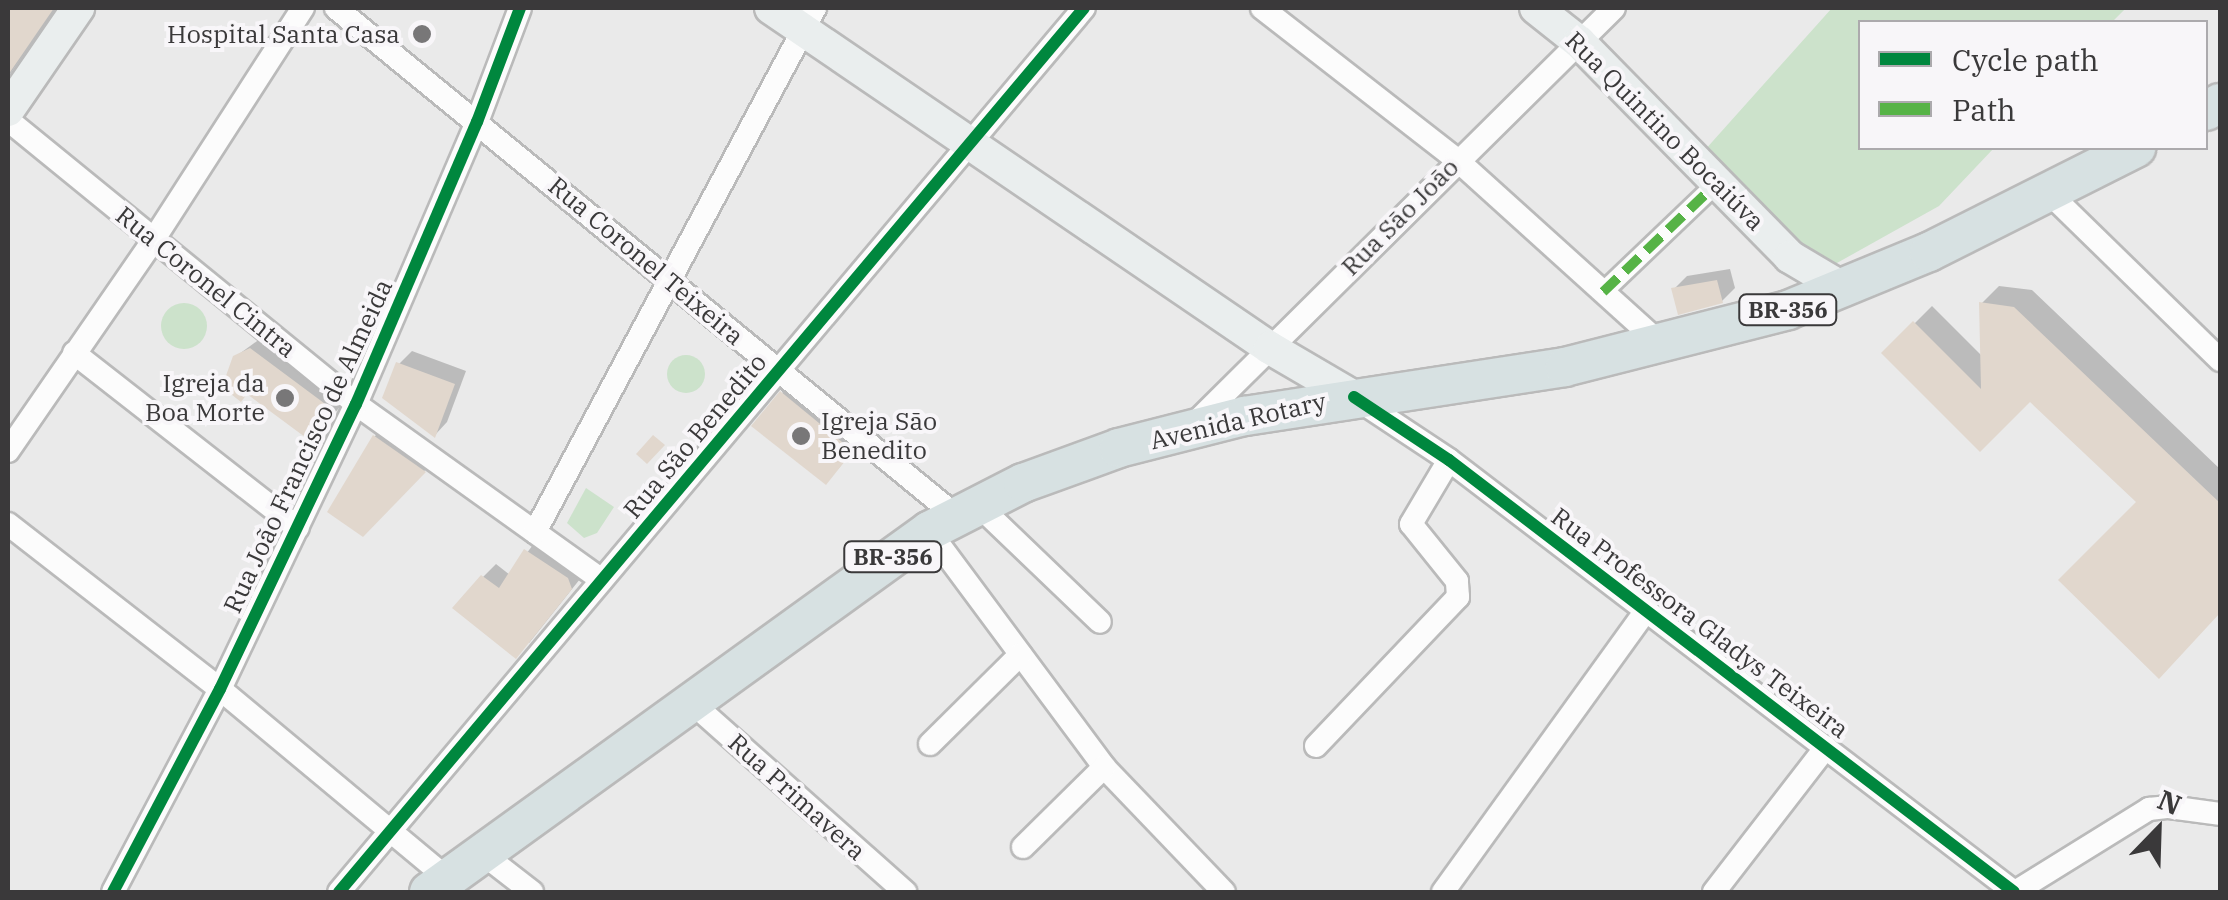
<!DOCTYPE html>
<html>
<head>
<meta charset="utf-8">
<style>
  body { margin:0 }
  #map { position:relative; width:2228px; height:900px; overflow:hidden; background:#eaeaea; font-family:"IBM Plex Serif",serif }
  div>[style] { position:absolute }
  [style*='--x'] { left:calc(var(--x)*1px); top:calc(var(--y)*1px); width:calc(var(--w)*1px); rotate:calc(var(--a)*1deg) }
  .green>* { inset:0; background:#cce2cb }
  .round { border-radius:50% }
  .shadow>* { inset:0; background:#0003 }
  .building>* { inset:0; background:#e1d7cd }
  .roads { filter:drop-shadow(2px 0 #bababa) drop-shadow(-2px 0 #bababa) drop-shadow(0 2px #bababa) drop-shadow(0 -2px #bababa) }
  .pedestrian>* { height:18px; margin:-9px; padding:0 9px; transform-origin:9px; border-radius:9px; background:#fcfcfc }
  .minor>* { height:22px; margin:-11px; padding:0 11px; transform-origin:11px; border-radius:11px; background:#fcfcfc }
  .secondary>* { height:32px; margin:-16px; padding:0 16px; transform-origin:16px; border-radius:16px; background:#eaeeee }
  .primary>* { height:38px; margin:-19px; padding:0 19px; transform-origin:19px; border-radius:19px; background:#d7e1e2 }
  .quiet>* { height:10px; margin-top:-5px; transform-origin:0; background:repeating-linear-gradient(90deg,#56b346 0 20px,transparent 0 30px) }
  .cycleway>* { height:12px; margin:-6px; padding:0 6px; transform-origin:6px; border-radius:6px; background:#00873e }
  .dots>* { width:28px; height:28px; translate:-50% -50%; box-sizing:border-box; border:5px solid #f8f6f9; border-radius:50% }
  span { translate:-50% -50%; white-space:nowrap; text-align:center; line-height:1.15; -webkit-text-stroke:8px #f8f6f9; paint-order:stroke }
  .shield-label span { padding:2px 8px; background:#f8f6f9; border:2px solid; border-radius:8px; -webkit-text-stroke-width:0 }
  .shield-label { font-size:22px; color:#3a393a; font-weight:700 }
  .poi-label { font-size:25px; color:#3a393a }
  .right { translate:-100% -50%; text-align:right }
  .left { translate:0 -50%; text-align:left }
  .street-label { font-size:25px; color:#3a393a }
  .frame { position:absolute; inset:0; border:10px solid #3a393a; pointer-events:none }
  .legend { position:absolute; left:1858px; top:20px; width:350px; height:130px; box-sizing:border-box; background:#f8f6f9; border:2px solid #acaaad; margin:0; padding:12px 18px; list-style:none; font-size:30px; color:#3a393a }
  .legend li { display:flex; align-items:center; gap:20px; height:50px }
  .legend b { width:50px; border:2px solid #acaaad }
  .north { position:absolute; left:2108px; top:780px; width:100px; height:100px; -webkit-text-stroke:8px #f8f6f9; paint-order:stroke; rotate:23deg; font-size:28px; font-weight:700; line-height:40px; text-align:center; color:#3a393a }
  .north::after { content:''; display:block; margin:auto; width:35px; height:45px; background:#3a393a; clip-path:polygon(50% 0,100% 100%,50% 72%,0 100%) }
</style>
</head>
<body>
<div id="map">
  <div class="green">
    <div style="clip-path:polygon(1832px 8px,2126px 8px,2112px 22px,1860px 22px,1860px 148px,1994px 148px,1939px 206px,1828px 268px,1704px 151px)"></div>
    <div class="round" style="left:161px;top:303px;width:46px;height:46px"></div>
    <div class="round" style="left:667px;top:355px;width:38px;height:38px"></div>
    <div style="clip-path:polygon(586px 488px,614px 507px,597px 533px,584px 538px,567px 523px)"></div>
  </div>
  <div class="shadow">
    <div style="clip-path:polygon(8px 8px,57px 8px,8px 77px)"></div>
    <div style="clip-path:polygon(1730px 269px,1735px 288px,1722px 301px,1674px 289px,1687px 276px)"></div>
    <div style="clip-path:polygon(1999px 286px,2032px 290px,2220px 469px,2220px 611px,2176px 659px,2139px 502px,2030px 398px,1980px 448px,1885px 353px,1932px 306px,1983px 357px,1982px 303px)"></div>
    <div style="clip-path:polygon(264px 336px,347px 398px,313px 440px,248px 391px,235px 357px)"></div>
    <div style="clip-path:polygon(412px 351px,466px 371px,447px 422px,435px 435px,399px 364px)"></div>
    <div style="clip-path:polygon(795px 380px,864px 437px,838px 469px,782px 393px)"></div>
    <div style="clip-path:polygon(388px 423px,437px 458px,363px 533px,330px 511px,375px 436px)"></div>
    <div style="clip-path:polygon(539px 537px,584px 574px,529px 643px,483px 577px,496px 564px,510px 575px)"></div>
  </div>
  <div class="building">
    <div style="clip-path:polygon(8px 8px,54px 8px,8px 75px)"></div>
    <div style="clip-path:polygon(1717px 280px,1723px 303px,1678px 315px,1671px 288px)"></div>
    <div style="clip-path:polygon(1979px 302px,2014px 307px,2220px 503px,2220px 613px,2159px 679px,2058px 580px,2136px 502px,2030px 402px,1980px 452px,1881px 353px,1913px 321px,1981px 389px)"></div>
    <div style="clip-path:polygon(250px 348px,336px 412px,313px 443px,247px 394px,241px 402px,222px 387px,233px 356px)"></div>
    <div style="clip-path:polygon(396px 362px,455px 384px,435px 438px,382px 398px)"></div>
    <div style="clip-path:polygon(780px 391px,853px 451px,826px 485px,751px 426px)"></div>
    <div style="clip-path:polygon(373px 435px,426px 472px,363px 537px,327px 512px)"></div>
    <div style="clip-path:polygon(653px 435px,665px 445px,647px 464px,636px 454px)"></div>
    <div style="clip-path:polygon(524px 549px,568px 578px,572px 589px,516px 659px,452px 608px,481px 575px,499px 588px)"></div>
  </div>
  <div class="roads">
    <div class="pedestrian">
      <div style="--x:1603;--y:292;--w:159;--a:-43.7"></div>
    </div>
    <div class="minor">
      <div style="--x:336;--y:8;--w:800;--a:39.32"></div>
      <div style="--x:1262;--y:8;--w:246;--a:37.9"></div>
      <div style="--x:1456;--y:159;--w:278;--a:42.1"></div>
      <div style="--x:8;--y:120;--w:449;--a:39.2"></div>
      <div style="--x:356;--y:404;--w:302;--a:35.6"></div>
      <div style="--x:2049;--y:193;--w:239;--a:44.3"></div>
      <div style="--x:74;--y:353;--w:284;--a:38"></div>
      <div style="--x:1357;--y:399;--w:110;--a:33.5"></div>
      <div style="--x:1449;--y:460;--w:711;--a:37.4"></div>
      <div style="--x:1194;--y:424;--w:591;--a:-44.73"></div>
      <div style="--x:8;--y:451;--w:257;--a:-55.4"></div>
      <div style="--x:154;--y:239;--w:275;--a:-57.2"></div>
      <div style="--x:977;--y:504;--w:170;--a:43.8"></div>
      <div style="--x:8;--y:524;--w:269;--a:37.9"></div>
      <div style="--x:220;--y:689;--w:297;--a:39.8"></div>
      <div style="--x:929;--y:531;--w:294;--a:53.4"></div>
      <div style="--x:1104;--y:767;--w:173;--a:46.2"></div>
      <div style="--x:535;--y:532;--w:594;--a:-61.88"></div>
      <div style="--x:690;--y:701;--w:288;--a:41.6"></div>
      <div style="--x:930;--y:744;--w:127;--a:-44.7"></div>
      <div style="--x:1316;--y:746;--w:206;--a:-46.4"></div>
      <div style="--x:1458;--y:597;--w:16;--a:-94"></div>
      <div style="--x:1457;--y:581;--w:73;--a:-128.9"></div>
      <div style="--x:1411;--y:524;--w:74;--a:-59.3"></div>
      <div style="--x:1023;--y:847;--w:114;--a:-44.6"></div>
      <div style="--x:483;--y:854;--w:62;--a:37.8"></div>
      <div style="--x:113;--y:892;--w:229;--a:-62.2"></div>
      <div style="--x:220;--y:689;--w:316;--a:-64.5"></div>
      <div style="--x:356;--y:404;--w:307;--a:-66.8"></div>
      <div style="--x:477;--y:122;--w:122;--a:-69.3"></div>
      <div style="--x:339;--y:892;--w:1156;--a:-49.88"></div>
      <div style="--x:1443;--y:892;--w:347;--a:-54.2"></div>
      <div style="--x:1714;--y:892;--w:183;--a:-52.3"></div>
      <div style="--x:2015;--y:892;--w:158;--a:-31.8"></div>
      <div style="--x:2149;--y:809;--w:20;--a:-6"></div>
      <div style="--x:2169;--y:807;--w:51;--a:7.8"></div>
    </div>
    <div class="secondary">
      <div style="--x:771;--y:8;--w:604;--a:34.27"></div>
      <div style="--x:1270;--y:348;--w:97;--a:30.3"></div>
      <div style="--x:1536;--y:8;--w:55;--a:38.3"></div>
      <div style="--x:1579;--y:42;--w:301;--a:45.5"></div>
      <div style="--x:1790;--y:257;--w:63;--a:30.7"></div>
      <div style="--x:8;--y:110;--w:124;--a:-55.5"></div>
    </div>
    <div class="primary">
      <div style="--x:2206;--y:111;--w:16;--a:-30"></div>
      <div style="--x:429;--y:892;--w:617;--a:-35.83"></div>
      <div style="--x:929;--y:531;--w:106;--a:-27.1"></div>
      <div style="--x:1023;--y:483;--w:102;--a:-20"></div>
      <div style="--x:1119;--y:448;--w:130;--a:-14.3"></div>
      <div style="--x:1245;--y:416;--w:324;--a:-8.7"></div>
      <div style="--x:1565;--y:367;--w:230;--a:-14.3"></div>
      <div style="--x:1788;--y:310;--w:152;--a:-22.4"></div>
      <div style="--x:1929;--y:252;--w:232;--a:-26.7"></div>
    </div>
  </div>
  <div class="quiet">
    <div style="--x:1603;--y:292;--w:159;--a:-43.7"></div>
  </div>
  <div class="cycleway">
    <div style="--x:1354;--y:397;--w:114;--a:33.6"></div>
    <div style="--x:1449;--y:460;--w:711;--a:37.4"></div>
    <div style="--x:113;--y:892;--w:229;--a:-62.2"></div>
    <div style="--x:220;--y:689;--w:316;--a:-64.5"></div>
    <div style="--x:356;--y:404;--w:307;--a:-66.8"></div>
    <div style="--x:477;--y:122;--w:122;--a:-69.3"></div>
    <div style="--x:339;--y:892;--w:1156;--a:-49.88"></div>
  </div>
  <div class="dots">
    <div style="left:422px;top:34px;background:#787778"></div>
    <div style="left:285px;top:398px;background:#787778"></div>
    <div style="left:801px;top:436px;background:#787778"></div>
  </div>
  <div class="shield-label">
    <span style="left:1788px;top:310px">BR-356</span>
    <span style="left:893px;top:557px">BR-356</span>
  </div>
  <div class="poi-label">
    <span class="right" style="left:400px;top:34px">Hospital Santa Casa</span>
    <span class="right" style="left:265px;top:398px">Igreja da<br>Boa Morte</span>
    <span class="left" style="left:821px;top:436px">Igreja São<br>Benedito</span>
  </div>
  <div class="street-label">
    <span style="left:1665px;top:131px;rotate:45deg">Rua Quintino Bocaiúva</span>
    <span style="left:1400px;top:217px;rotate:-45deg">Rua São João</span>
    <span style="left:646px;top:261px;rotate:40deg">Rua Coronel Teixeira</span>
    <span style="left:206px;top:282px;rotate:39deg">Rua Coronel Cintra</span>
    <span style="left:1238px;top:421px;rotate:-13deg">Avenida Rotary</span>
    <span style="left:695px;top:436px;rotate:-50deg">Rua São Benedito</span>
    <span style="left:308px;top:446px;rotate:-65deg">Rua João Francisco de Almeida</span>
    <span style="left:1700px;top:623px;rotate:37deg">Rua Professora Gladys Teixeira</span>
    <span style="left:797px;top:797px;rotate:42deg">Rua Primavera</span>
  </div>
  <div class="frame"></div>
  <ul class="legend">
  <li><b style="height:12px;background:#00873e"></b>Cycle path</li>
  <li><b style="height:12px;background:#56b346"></b>Path</li>
  </ul>
  <div class="north">N</div>
</div>
</body>
</html>
